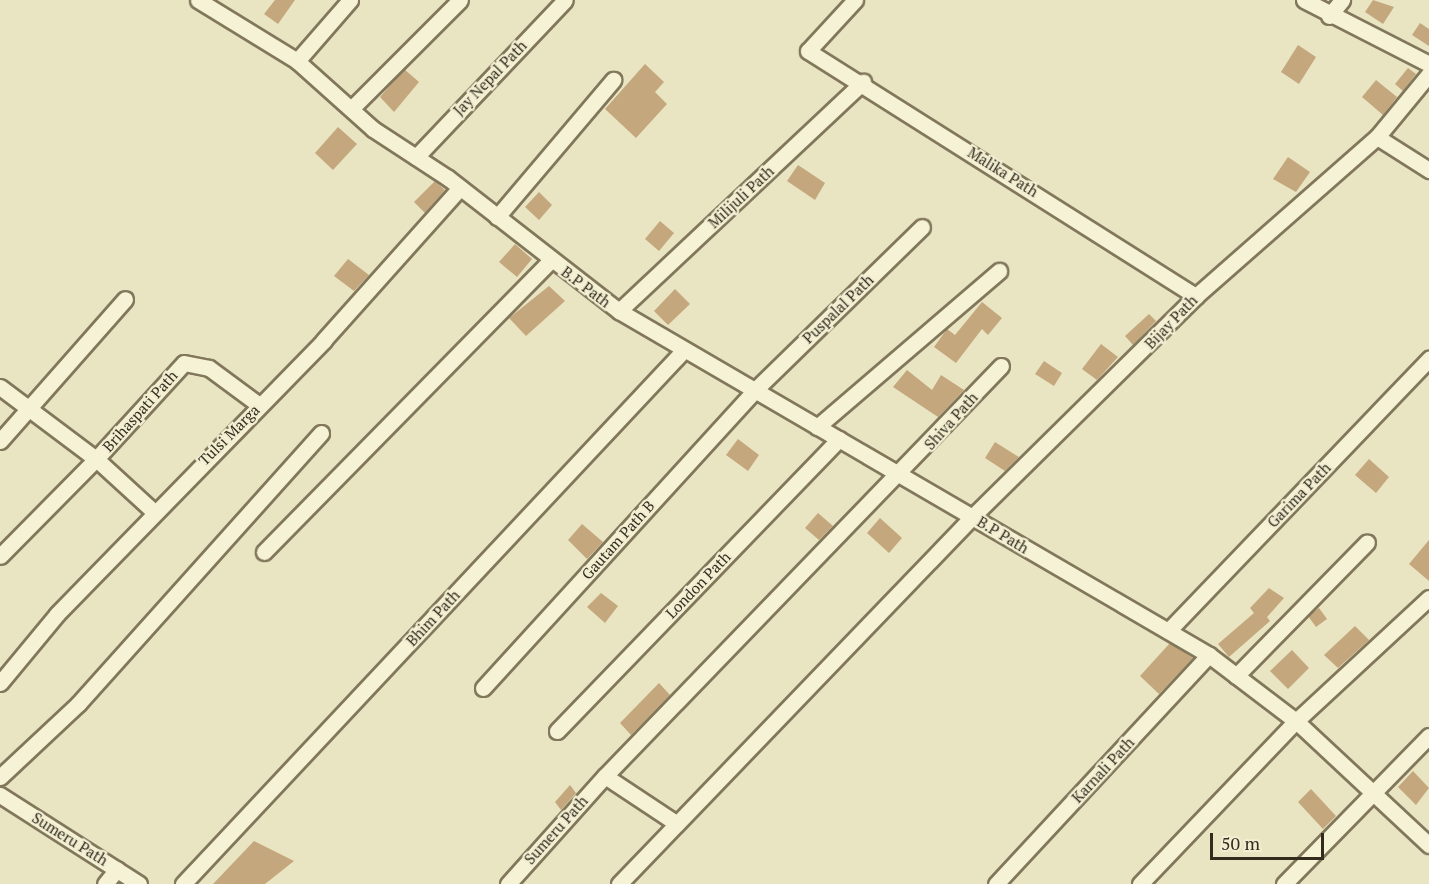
<!DOCTYPE html>
<html>
<head>
<meta charset="utf-8">
<style>
  body { margin:0 }
  #map { position:relative; width:1429px; height:884px; overflow:hidden; background:#e9e5c3; font-family:"PT Serif",serif }
  div>[style] { position:absolute }
  [style*='--x'] { left:calc(var(--x)*1px); top:calc(var(--y)*1px); width:calc(var(--w)*1px); rotate:calc(var(--a)*1deg) }
  .building>* { inset:0; background:#c4a77c }
  .roads { filter:drop-shadow(2px 0 #82775b) drop-shadow(-2px 0 #82775b) drop-shadow(0 2px #82775b) drop-shadow(0 -2px #82775b) }
  .minor>* { height:15px; margin:-7.5px; padding:0 7.5px; transform-origin:7.5px; border-radius:7.5px; background:#f5f2d5 }
  span { translate:-50% -50%; white-space:nowrap; text-align:center; line-height:1.15; -webkit-text-stroke:4.5px #f2eed2; paint-order:stroke }
  .street-label { font-size:15px; color:#332c1e }
  .scale { position:absolute; left:1210px; top:833px; width:114px; height:27px; box-sizing:border-box; border:3px solid #332c1e; border-top:0; padding-left:8px; font-size:18px; line-height:21px; white-space:nowrap; color:#332c1e; -webkit-text-stroke:4px #f2eed2; paint-order:stroke }
</style>
</head>
<body>
<div id="map">
  <div class="building">
    <div style="clip-path:polygon(275px 0,295px 0,278px 24px,264px 14px)"></div>
    <div style="clip-path:polygon(1373px 0,1394px 7px,1383px 24px,1365px 12px)"></div>
    <div style="clip-path:polygon(1420px 23px,1429px 29px,1429px 46px,1412px 35px)"></div>
    <div style="clip-path:polygon(1298px 45px,1316px 57px,1299px 84px,1281px 72px)"></div>
    <div style="clip-path:polygon(645px 64px,664px 82px,655px 92px,667px 104px,636px 138px,605px 109px)"></div>
    <div style="clip-path:polygon(1408px 68px,1416px 74px,1403px 91px,1395px 84px)"></div>
    <div style="clip-path:polygon(404px 69px,419px 82px,394px 112px,380px 97px)"></div>
    <div style="clip-path:polygon(1376px 80px,1397px 97px,1383px 115px,1362px 97px)"></div>
    <div style="clip-path:polygon(338px 127px,357px 144px,333px 170px,315px 153px)"></div>
    <div style="clip-path:polygon(1288px 157px,1310px 172px,1296px 192px,1273px 179px)"></div>
    <div style="clip-path:polygon(798px 165px,825px 183px,815px 200px,787px 181px)"></div>
    <div style="clip-path:polygon(435px 181px,445px 190px,425px 213px,414px 202px)"></div>
    <div style="clip-path:polygon(539px 192px,552px 205px,539px 220px,525px 207px)"></div>
    <div style="clip-path:polygon(660px 221px,674px 233px,659px 251px,645px 239px)"></div>
    <div style="clip-path:polygon(515px 244px,532px 259px,517px 277px,499px 262px)"></div>
    <div style="clip-path:polygon(348px 259px,369px 275px,354px 291px,334px 276px)"></div>
    <div style="clip-path:polygon(549px 286px,565px 301px,526px 336px,509px 318px)"></div>
    <div style="clip-path:polygon(675px 289px,690px 304px,668px 325px,654px 311px)"></div>
    <div style="clip-path:polygon(982px 302px,1002px 318px,988px 335px,982px 329px,956px 363px,934px 347px,947px 329px,955px 335px)"></div>
    <div style="clip-path:polygon(1149px 314px,1156px 321px,1133px 345px,1125px 336px)"></div>
    <div style="clip-path:polygon(1101px 344px,1118px 357px,1097px 380px,1082px 369px)"></div>
    <div style="clip-path:polygon(1044px 361px,1062px 373px,1054px 386px,1035px 374px)"></div>
    <div style="clip-path:polygon(907px 370px,932px 390px,941px 375px,964px 390px,938px 417px,893px 387px)"></div>
    <div style="clip-path:polygon(738px 439px,759px 455px,748px 471px,726px 455px)"></div>
    <div style="clip-path:polygon(995px 442px,1019px 457px,1005px 471px,985px 458px)"></div>
    <div style="clip-path:polygon(1369px 459px,1389px 477px,1376px 493px,1355px 475px)"></div>
    <div style="clip-path:polygon(818px 513px,833px 526px,819px 540px,805px 528px)"></div>
    <div style="clip-path:polygon(880px 518px,902px 538px,889px 553px,867px 533px)"></div>
    <div style="clip-path:polygon(582px 524px,603px 542px,587px 559px,568px 540px)"></div>
    <div style="clip-path:polygon(1429px 540px,1429px 581px,1409px 564px)"></div>
    <div style="clip-path:polygon(1269px 588px,1284px 598px,1267px 617px,1270px 621px,1229px 657px,1218px 644px,1254px 613px,1250px 608px)"></div>
    <div style="clip-path:polygon(601px 593px,618px 606px,605px 623px,587px 607px)"></div>
    <div style="clip-path:polygon(1319px 608px,1327px 619px,1316px 627px,1308px 616px)"></div>
    <div style="clip-path:polygon(1355px 626px,1369px 640px,1338px 668px,1324px 655px)"></div>
    <div style="clip-path:polygon(1170px 643px,1193px 658px,1159px 694px,1140px 676px)"></div>
    <div style="clip-path:polygon(1292px 650px,1309px 668px,1288px 689px,1270px 671px)"></div>
    <div style="clip-path:polygon(659px 683px,670px 695px,631px 735px,620px 723px)"></div>
    <div style="clip-path:polygon(1413px 771px,1429px 788px,1416px 805px,1398px 787px)"></div>
    <div style="clip-path:polygon(570px 785px,576px 793px,561px 810px,555px 802px)"></div>
    <div style="clip-path:polygon(1311px 789px,1336px 816px,1323px 829px,1298px 802px)"></div>
    <div style="clip-path:polygon(254px 841px,294px 861px,265px 884px,213px 884px)"></div>
  </div>
  <div class="roads">
    <div class="minor">
      <div style="--x:198;--y:0;--w:116;--a:31.6"></div>
      <div style="--x:297;--y:61;--w:102;--a:41.8"></div>
      <div style="--x:373;--y:129;--w:90;--a:33.2"></div>
      <div style="--x:448;--y:178;--w:217;--a:37.9"></div>
      <div style="--x:619;--y:311;--w:683;--a:30.24"></div>
      <div style="--x:1209;--y:655;--w:109;--a:37.2"></div>
      <div style="--x:1296;--y:721;--w:182;--a:43"></div>
      <div style="--x:855;--y:0;--w:69;--a:132.7"></div>
      <div style="--x:808;--y:51;--w:459;--a:32.3"></div>
      <div style="--x:1304;--y:0;--w:140;--a:27.1"></div>
      <div style="--x:1329;--y:16;--w:21;--a:-51"></div>
      <div style="--x:297;--y:61;--w:81;--a:-49"></div>
      <div style="--x:1429;--y:74;--w:82;--a:129.5"></div>
      <div style="--x:1377;--y:137;--w:62;--a:32.4"></div>
      <div style="--x:351;--y:109;--w:154;--a:-45"></div>
      <div style="--x:416;--y:157;--w:216;--a:-46.5"></div>
      <div style="--x:497;--y:217;--w:180;--a:-49.7"></div>
      <div style="--x:619;--y:311;--w:335;--a:-43.2"></div>
      <div style="--x:0;--y:387;--w:120;--a:36.9"></div>
      <div style="--x:96;--y:459;--w:136;--a:134.7"></div>
      <div style="--x:817;--y:427;--w:240;--a:-40.6"></div>
      <div style="--x:0;--y:441;--w:189;--a:-48.6"></div>
      <div style="--x:153;--y:511;--w:77;--a:-137.6"></div>
      <div style="--x:96;--y:459;--w:130;--a:-47.5"></div>
      <div style="--x:184;--y:363;--w:25;--a:11"></div>
      <div style="--x:209;--y:368;--w:62;--a:36.5"></div>
      <div style="--x:264;--y:552;--w:409;--a:-45.5"></div>
      <div style="--x:1169;--y:630;--w:376;--a:-46.2"></div>
      <div style="--x:1236;--y:676;--w:187;--a:-45.6"></div>
      <div style="--x:0;--y:683;--w:89;--a:-50.4"></div>
      <div style="--x:57;--y:614;--w:383;--a:-45.7"></div>
      <div style="--x:324;--y:340;--w:204;--a:-48.2"></div>
      <div style="--x:483;--y:688;--w:401;--a:-47.6"></div>
      <div style="--x:753;--y:392;--w:236;--a:-44.3"></div>
      <div style="--x:557;--y:731;--w:406;--a:-46"></div>
      <div style="--x:0;--y:777;--w:107;--a:-43.1"></div>
      <div style="--x:78;--y:704;--w:364;--a:-48.1"></div>
      <div style="--x:0;--y:795;--w:165;--a:32.6"></div>
      <div style="--x:676;--y:823;--w:85;--a:-146.5"></div>
      <div style="--x:605;--y:776;--w:570;--a:-46"></div>
      <div style="--x:105;--y:884;--w:19;--a:-51"></div>
      <div style="--x:183;--y:884;--w:731;--a:-46.83"></div>
      <div style="--x:508;--y:884;--w:145;--a:-48.1"></div>
      <div style="--x:619;--y:884;--w:511;--a:-46.11"></div>
      <div style="--x:973;--y:516;--w:313;--a:-44.6"></div>
      <div style="--x:1196;--y:296;--w:241;--a:-41.3"></div>
      <div style="--x:996;--y:884;--w:313;--a:-47.1"></div>
      <div style="--x:1140;--y:884;--w:226;--a:-46.3"></div>
      <div style="--x:1296;--y:721;--w:181;--a:-42.8"></div>
      <div style="--x:1284;--y:884;--w:207;--a:-45.6"></div>
    </div>
  </div>
  <div class="street-label">
    <span style="left:490px;top:78px;rotate:-46deg">Jay Nepal Path</span>
    <span style="left:1003px;top:172px;rotate:32deg">Malika Path</span>
    <span style="left:741px;top:197px;rotate:-43deg">Milijuli Path</span>
    <span style="left:586px;top:287px;rotate:37deg">B.P Path</span>
    <span style="left:838px;top:309px;rotate:-44deg">Puspalal Path</span>
    <span style="left:1171px;top:322px;rotate:-46deg">Bijay Path</span>
    <span style="left:140px;top:411px;rotate:-48deg">Brihaspati Path</span>
    <span style="left:951px;top:421px;rotate:-48deg">Shiva Path</span>
    <span style="left:229px;top:435px;rotate:-45deg">Tulsi Marga</span>
    <span style="left:1299px;top:495px;rotate:-46deg">Garima Path</span>
    <span style="left:1003px;top:535px;rotate:31deg">B.P Path</span>
    <span style="left:618px;top:540px;rotate:-48deg">Gautam Path B</span>
    <span style="left:698px;top:585px;rotate:-46deg">London Path</span>
    <span style="left:433px;top:618px;rotate:-47deg">Bhim Path</span>
    <span style="left:1103px;top:770px;rotate:-47deg">Karnali Path</span>
    <span style="left:556px;top:830px;rotate:-48deg">Sumeru Path</span>
    <span style="left:70px;top:839px;rotate:32deg">Sumeru Path</span>
  </div>
  <div class="scale">50 m</div>
</div>
</body>
</html>
